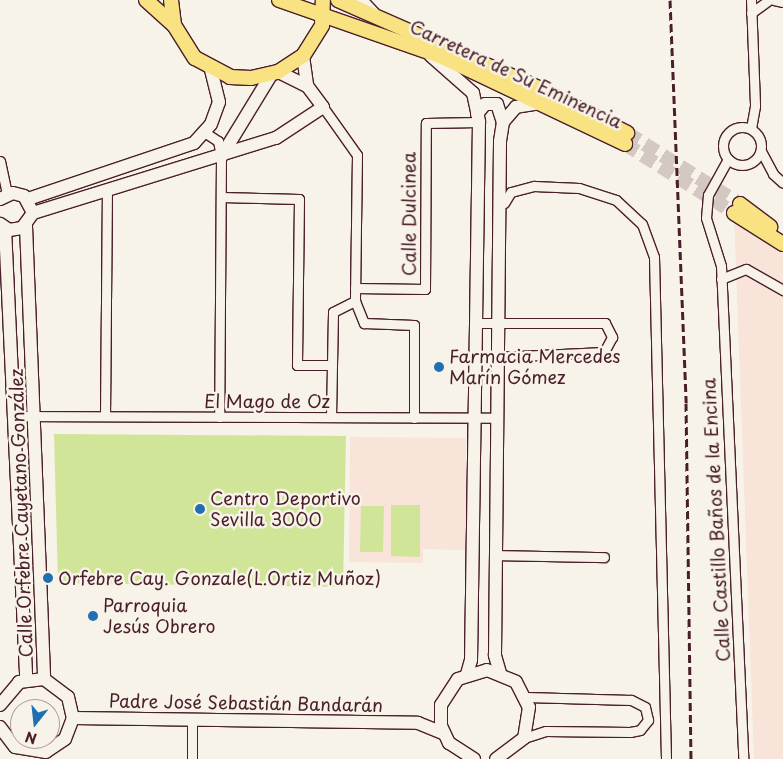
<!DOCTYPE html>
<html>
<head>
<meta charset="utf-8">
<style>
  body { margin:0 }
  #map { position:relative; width:783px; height:759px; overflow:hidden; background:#f7f3e8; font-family:"Playpen Sans",sans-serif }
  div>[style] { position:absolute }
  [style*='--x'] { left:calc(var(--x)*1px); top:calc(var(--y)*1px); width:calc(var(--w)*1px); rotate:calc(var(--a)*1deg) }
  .built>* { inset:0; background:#f8e4d8 }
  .green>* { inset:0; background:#d1e599 }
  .primary-tunnel>* { height:14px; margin-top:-7px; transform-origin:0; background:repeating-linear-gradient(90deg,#d4c9c2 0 14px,transparent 0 21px) }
  .roads { filter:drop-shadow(1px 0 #4a1f2b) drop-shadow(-1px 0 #4a1f2b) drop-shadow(0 1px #4a1f2b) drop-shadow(0 -1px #4a1f2b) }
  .street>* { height:9px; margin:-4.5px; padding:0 4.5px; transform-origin:4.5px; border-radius:4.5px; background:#f7f3e8 }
  .street>.ring { margin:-4.5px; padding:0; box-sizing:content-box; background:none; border:9px solid #f7f3e8; border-radius:50% }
  .secondary>* { height:12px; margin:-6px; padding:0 6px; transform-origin:6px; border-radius:6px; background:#f7f3e8 }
  .primary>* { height:14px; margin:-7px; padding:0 7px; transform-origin:7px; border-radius:7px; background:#f8e281 }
  .rail>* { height:3px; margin-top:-1.5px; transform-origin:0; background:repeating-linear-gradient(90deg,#4a1f2b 0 8px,transparent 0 12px) }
  .dots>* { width:14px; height:14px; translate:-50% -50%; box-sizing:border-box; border:2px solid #f7f3e8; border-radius:50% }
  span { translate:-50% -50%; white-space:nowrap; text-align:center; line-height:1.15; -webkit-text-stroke:5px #f7f3e8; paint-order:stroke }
  .street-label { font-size:18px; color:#4a1f2b }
  .poi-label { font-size:18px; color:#4a1f2b }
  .left { translate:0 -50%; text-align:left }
  .north { position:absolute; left:10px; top:699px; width:50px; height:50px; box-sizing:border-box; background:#f7f3e8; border:1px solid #b29e9c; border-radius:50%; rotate:196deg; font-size:14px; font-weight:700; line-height:20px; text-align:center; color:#4a1f2b }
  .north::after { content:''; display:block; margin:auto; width:18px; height:22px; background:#1f6fb2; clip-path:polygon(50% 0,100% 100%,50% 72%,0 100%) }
</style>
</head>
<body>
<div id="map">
  <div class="built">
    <div style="clip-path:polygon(734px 213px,783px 246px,783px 759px,754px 759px)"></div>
    <div style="clip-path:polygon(350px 437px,466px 438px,466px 550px,423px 549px,423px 563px,349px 562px)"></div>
  </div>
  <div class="green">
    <div style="clip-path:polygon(54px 434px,346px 436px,343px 587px,58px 583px)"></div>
    <div style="clip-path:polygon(391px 505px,420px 505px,420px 557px,391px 556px)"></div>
    <div style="clip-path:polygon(361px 506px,384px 506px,383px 552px,360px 552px)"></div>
  </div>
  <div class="primary-tunnel">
    <div style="--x:627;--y:133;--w:133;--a:32.1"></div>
    <div style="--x:625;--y:144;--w:129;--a:32.3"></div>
  </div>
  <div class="roads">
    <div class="street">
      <div style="--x:751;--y:0;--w:106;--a:87.8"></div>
      <div style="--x:755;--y:106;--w:23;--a:100"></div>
      <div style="--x:774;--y:0;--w:9;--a:13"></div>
      <div style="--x:751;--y:13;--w:22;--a:-36"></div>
      <div style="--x:323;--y:107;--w:59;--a:54.7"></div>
      <div style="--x:357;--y:155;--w:146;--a:90.8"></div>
      <div style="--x:355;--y:301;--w:24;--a:68"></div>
      <div style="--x:364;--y:323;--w:50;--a:2.3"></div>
      <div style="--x:414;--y:325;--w:93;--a:90"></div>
      <div class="ring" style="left:723px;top:127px;width:29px;height:29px"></div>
      <div style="--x:204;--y:132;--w:17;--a:33"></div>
      <div style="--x:218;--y:141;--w:16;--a:79"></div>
      <div style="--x:221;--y:157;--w:260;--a:90.4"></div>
      <div style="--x:761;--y:151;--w:26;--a:62"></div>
      <div style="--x:773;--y:174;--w:13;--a:42"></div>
      <div style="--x:728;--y:159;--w:41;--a:119.1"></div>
      <div style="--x:708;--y:195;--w:23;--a:95"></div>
      <div style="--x:706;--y:218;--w:50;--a:72.6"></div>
      <div style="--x:721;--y:266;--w:493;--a:87.4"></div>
      <div style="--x:0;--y:161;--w:34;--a:78"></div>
      <div style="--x:221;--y:197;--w:78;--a:1.5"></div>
      <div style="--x:299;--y:199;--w:166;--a:90.7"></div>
      <div style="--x:297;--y:365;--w:35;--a:0"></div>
      <div style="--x:504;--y:203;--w:13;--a:-58"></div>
      <div style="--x:511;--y:192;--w:24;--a:-15"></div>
      <div style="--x:534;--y:186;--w:45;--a:2.5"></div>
      <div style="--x:579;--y:188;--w:39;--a:18"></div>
      <div style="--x:616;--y:200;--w:35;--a:43"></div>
      <div style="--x:642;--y:224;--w:35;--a:70"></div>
      <div style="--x:654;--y:257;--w:502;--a:88.63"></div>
      <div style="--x:721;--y:279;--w:27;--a:-22"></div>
      <div style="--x:746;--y:269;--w:43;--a:29.6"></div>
      <div style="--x:355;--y:288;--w:70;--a:0.8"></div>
      <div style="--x:425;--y:289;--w:166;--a:-89.7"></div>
      <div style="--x:426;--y:123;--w:53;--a:-1.1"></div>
      <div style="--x:476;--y:323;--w:129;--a:0"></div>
      <div style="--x:605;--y:323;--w:16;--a:63"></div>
      <div style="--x:612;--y:337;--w:17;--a:118"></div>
      <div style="--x:604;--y:352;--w:107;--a:177.3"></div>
      <div style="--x:13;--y:416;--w:484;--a:0.2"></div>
      <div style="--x:105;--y:416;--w:227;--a:-89.5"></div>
      <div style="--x:331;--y:417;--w:105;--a:-88.9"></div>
      <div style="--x:333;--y:312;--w:25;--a:-27"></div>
      <div style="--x:496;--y:555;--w:108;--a:1.1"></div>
      <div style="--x:524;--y:738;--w:23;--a:-18"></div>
      <div style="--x:546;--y:731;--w:84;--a:0.7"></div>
      <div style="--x:630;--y:732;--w:10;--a:-11"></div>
      <div style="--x:640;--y:730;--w:13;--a:-51"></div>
      <div style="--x:648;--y:720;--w:13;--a:-103"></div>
      <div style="--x:645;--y:707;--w:16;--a:-153"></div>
      <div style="--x:631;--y:700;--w:105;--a:-178.4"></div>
      <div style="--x:192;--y:759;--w:39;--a:-90"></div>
    </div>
    <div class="secondary">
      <div style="--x:361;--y:0;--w:22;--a:47"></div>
      <div style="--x:303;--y:56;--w:30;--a:82"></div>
      <div style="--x:431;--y:56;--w:56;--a:41.4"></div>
      <div style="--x:473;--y:93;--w:30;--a:78"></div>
      <div style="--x:479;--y:122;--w:538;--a:90.85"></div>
      <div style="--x:471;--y:660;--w:15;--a:106"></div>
      <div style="--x:477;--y:114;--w:13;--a:-51"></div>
      <div style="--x:485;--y:104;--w:12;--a:0"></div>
      <div style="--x:497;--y:104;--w:19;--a:72"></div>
      <div style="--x:221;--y:157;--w:96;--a:-58.6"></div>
      <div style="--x:0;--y:199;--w:14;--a:-25"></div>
      <div style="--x:13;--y:193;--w:11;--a:15"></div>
      <div style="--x:24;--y:196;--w:19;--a:62"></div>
      <div style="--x:33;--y:213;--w:19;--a:126"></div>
      <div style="--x:22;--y:228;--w:13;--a:171"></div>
      <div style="--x:9;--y:230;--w:11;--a:-146"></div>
      <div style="--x:28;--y:199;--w:175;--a:-18.6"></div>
      <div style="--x:194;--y:143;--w:25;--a:-48"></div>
      <div style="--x:211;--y:124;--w:23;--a:-70"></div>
      <div style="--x:219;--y:102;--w:34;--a:-104"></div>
      <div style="--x:33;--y:213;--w:254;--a:-17.2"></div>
      <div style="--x:276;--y:138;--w:56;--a:-33.4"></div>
      <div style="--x:323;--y:107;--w:26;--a:-127"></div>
      <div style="--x:307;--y:86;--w:32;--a:-154"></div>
      <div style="--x:26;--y:226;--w:453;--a:87.7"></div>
      <div style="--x:5;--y:228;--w:452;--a:87.3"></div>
      <div style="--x:500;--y:673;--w:19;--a:-106"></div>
      <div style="--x:495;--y:655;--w:514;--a:-89.44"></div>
      <div style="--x:500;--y:141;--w:19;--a:-81"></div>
      <div style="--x:503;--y:122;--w:20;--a:-49"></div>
      <div style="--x:516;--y:107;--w:25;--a:-9"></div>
      <div style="--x:0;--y:705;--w:30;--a:-50"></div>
      <div style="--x:19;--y:682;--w:25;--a:-7"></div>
      <div style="--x:44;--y:679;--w:30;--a:37"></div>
      <div style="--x:68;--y:697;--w:22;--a:77"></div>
      <div style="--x:73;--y:718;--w:22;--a:111"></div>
      <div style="--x:65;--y:739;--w:23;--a:146"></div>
      <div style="--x:46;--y:752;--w:31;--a:-171"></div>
      <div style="--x:15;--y:747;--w:25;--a:-127"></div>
      <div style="--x:73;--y:718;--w:345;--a:0.8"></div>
      <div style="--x:418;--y:723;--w:27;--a:22"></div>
      <div style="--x:474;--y:759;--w:30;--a:-147"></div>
      <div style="--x:449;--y:743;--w:19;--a:-115"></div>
      <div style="--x:441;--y:726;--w:21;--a:-90"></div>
      <div style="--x:441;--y:705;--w:31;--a:-57"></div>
      <div style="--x:458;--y:679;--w:30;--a:-17"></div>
      <div style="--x:487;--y:670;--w:31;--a:22"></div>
      <div style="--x:516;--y:682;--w:28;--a:63"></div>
      <div style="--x:529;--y:707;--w:31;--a:99"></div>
      <div style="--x:524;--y:738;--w:35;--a:143"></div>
    </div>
    <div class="primary">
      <div style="--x:146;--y:0;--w:38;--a:42"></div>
      <div style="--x:171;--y:0;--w:25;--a:83"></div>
      <div style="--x:174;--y:25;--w:39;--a:58"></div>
      <div style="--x:195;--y:58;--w:40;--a:28"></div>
      <div style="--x:230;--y:77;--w:21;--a:3"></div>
      <div style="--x:251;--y:78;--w:28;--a:-13"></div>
      <div style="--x:278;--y:72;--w:30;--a:-33"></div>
      <div style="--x:303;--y:56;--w:36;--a:-58"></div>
      <div style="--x:322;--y:25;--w:25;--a:-88"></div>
      <div style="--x:279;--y:0;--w:170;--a:19.2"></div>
      <div style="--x:440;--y:56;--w:205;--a:25.4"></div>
      <div style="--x:338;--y:0;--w:219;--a:23.7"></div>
      <div style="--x:538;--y:88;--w:100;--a:26.8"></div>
      <div style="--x:740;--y:204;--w:38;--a:37"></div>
      <div style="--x:734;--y:213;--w:58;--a:32.3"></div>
    </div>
  </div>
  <div class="rail">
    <div style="--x:670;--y:0;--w:403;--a:87.7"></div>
    <div style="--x:686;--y:403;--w:356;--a:89.2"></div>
  </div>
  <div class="dots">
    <div style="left:439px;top:367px;background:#1f6fb2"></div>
    <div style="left:200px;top:509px;background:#1f6fb2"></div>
    <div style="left:48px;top:578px;background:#1f6fb2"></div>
    <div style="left:93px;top:616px;background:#1f6fb2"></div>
  </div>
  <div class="street-label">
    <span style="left:516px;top:74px;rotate:25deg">Carretera de Su Eminencia</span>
    <span style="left:409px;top:214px;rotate:-90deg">Calle Dulcinea</span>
    <span style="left:267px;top:401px">El Mago de Oz</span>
    <span style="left:21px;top:513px;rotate:-92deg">Calle Orfebre Cayetano González</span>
    <span style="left:716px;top:520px;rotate:-93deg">Calle Castillo Baños de la Encina</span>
    <span style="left:246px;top:703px;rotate:1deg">Padre José Sebastián Bandarán</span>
  </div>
  <div class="poi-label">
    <span class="left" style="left:449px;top:367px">Farmacia Mercedes<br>Marín Gómez</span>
    <span class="left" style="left:210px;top:509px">Centro Deportivo<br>Sevilla 3000</span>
    <span class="left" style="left:58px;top:578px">Orfebre Cay. Gonzale(L.Ortiz Muñoz)</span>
    <span class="left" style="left:103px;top:616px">Parroquia<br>Jesús Obrero</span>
  </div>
  <div class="north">N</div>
</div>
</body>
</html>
